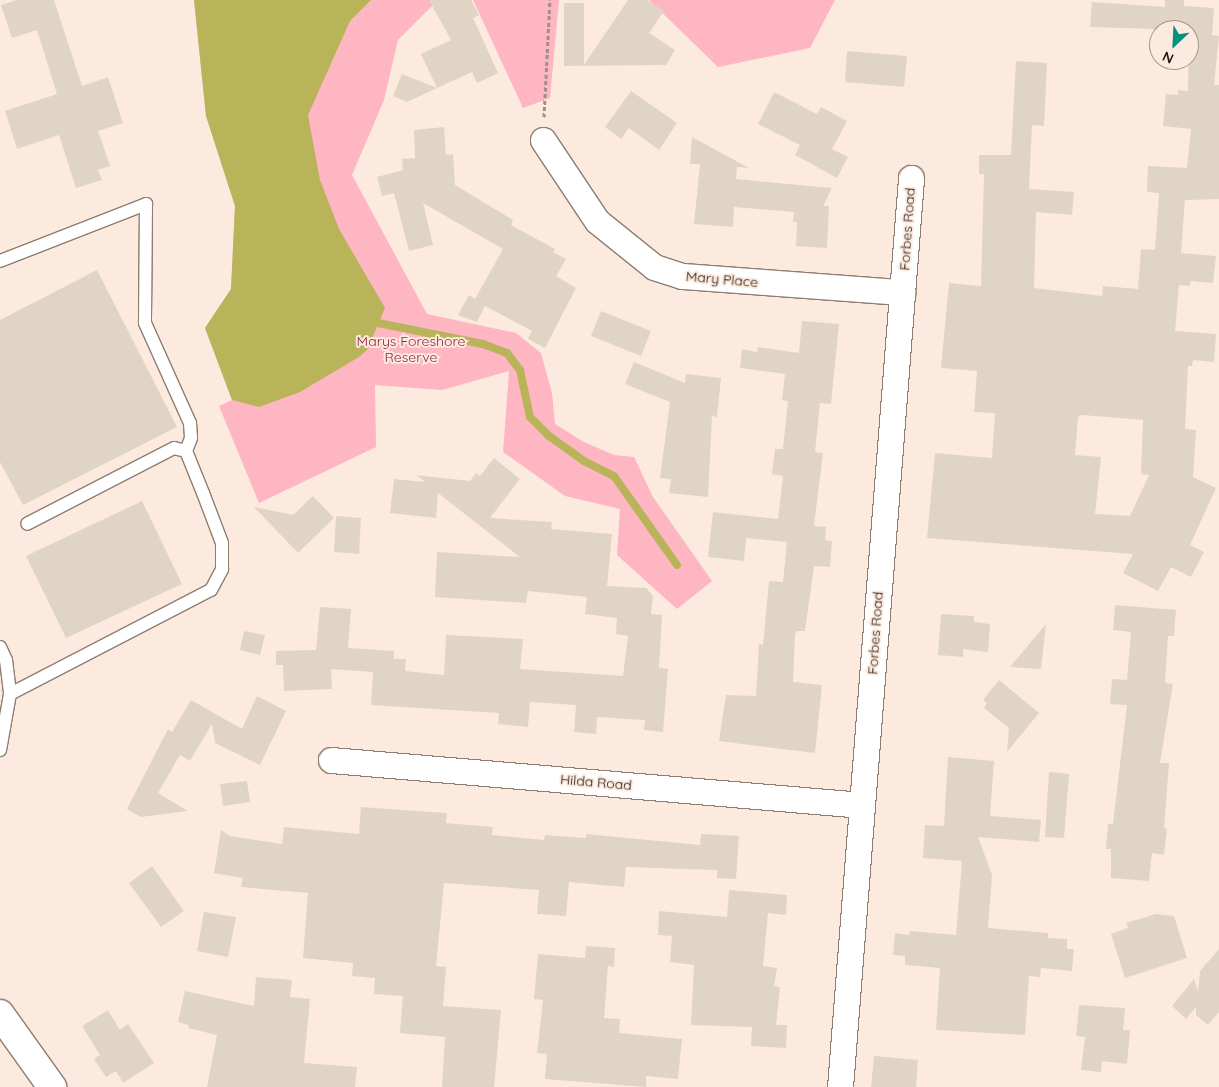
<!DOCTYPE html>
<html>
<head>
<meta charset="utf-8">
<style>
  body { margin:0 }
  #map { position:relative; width:1219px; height:1087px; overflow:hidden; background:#fdeade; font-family:Quicksand,sans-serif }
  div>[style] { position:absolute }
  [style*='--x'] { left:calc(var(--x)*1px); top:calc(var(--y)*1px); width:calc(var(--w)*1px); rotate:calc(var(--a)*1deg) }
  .green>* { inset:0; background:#fdb6c2 }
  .water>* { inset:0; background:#b9b459 }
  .stream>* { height:8px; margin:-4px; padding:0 4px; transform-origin:4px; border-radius:4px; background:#b9b459 }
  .building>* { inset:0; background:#e0d5c4 }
  .path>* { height:3px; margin-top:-1.5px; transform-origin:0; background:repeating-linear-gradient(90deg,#9e9087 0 4px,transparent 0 6.5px) }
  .roads { filter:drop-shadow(1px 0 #8e7d72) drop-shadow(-1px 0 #8e7d72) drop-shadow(0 1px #8e7d72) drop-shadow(0 -1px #8e7d72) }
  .service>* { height:12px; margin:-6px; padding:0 6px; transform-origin:6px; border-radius:6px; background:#fff }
  .minor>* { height:25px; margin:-12.5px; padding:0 12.5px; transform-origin:12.5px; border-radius:12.5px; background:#fff }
  .secondary>* { height:28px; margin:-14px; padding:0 14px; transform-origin:14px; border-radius:14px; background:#fff }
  span { translate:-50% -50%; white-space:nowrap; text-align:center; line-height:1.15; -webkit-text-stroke:4px #fdeade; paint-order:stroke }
  .street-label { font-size:14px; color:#1e1713 }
  .park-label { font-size:14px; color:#8f2344 }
  .north { position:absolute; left:1149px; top:20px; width:50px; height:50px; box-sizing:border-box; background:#fdeade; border:1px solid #a4968d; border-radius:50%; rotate:205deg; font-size:14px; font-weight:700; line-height:20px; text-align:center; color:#1e1713 }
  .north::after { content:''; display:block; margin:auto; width:18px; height:22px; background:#009280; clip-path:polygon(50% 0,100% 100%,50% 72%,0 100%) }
</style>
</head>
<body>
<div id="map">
  <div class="green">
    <div style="clip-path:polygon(194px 0,438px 0,398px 40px,384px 100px,352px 175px,427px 314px,516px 333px,541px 353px,552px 393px,555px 424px,584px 442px,614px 455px,634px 457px,653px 497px,712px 581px,677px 609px,617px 555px,620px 509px,565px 496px,503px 452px,509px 371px,442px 390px,375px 385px,376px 447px,259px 503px,219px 406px,232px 400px,205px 328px,231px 289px,235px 206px,206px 116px)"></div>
    <div style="clip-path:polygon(473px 0,559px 0,550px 98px,523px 108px)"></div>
    <div style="clip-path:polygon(649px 0,835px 0,810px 48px,718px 67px)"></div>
  </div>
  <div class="water">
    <div style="clip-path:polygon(194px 0,371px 0,350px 21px,308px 115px,320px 180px,339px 229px,385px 308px,367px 350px,359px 357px,300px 392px,259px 407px,232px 400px,205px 328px,231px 289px,235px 206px,206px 116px)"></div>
  </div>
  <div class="stream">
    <div style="--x:378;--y:323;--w:107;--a:11.3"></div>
    <div style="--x:483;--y:344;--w:26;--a:21"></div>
    <div style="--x:507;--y:353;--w:21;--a:53"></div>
    <div style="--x:520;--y:370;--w:48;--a:78"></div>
    <div style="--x:530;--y:417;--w:27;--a:45"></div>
    <div style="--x:549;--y:436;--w:43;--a:35.5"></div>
    <div style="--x:584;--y:461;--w:34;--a:27"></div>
    <div style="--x:614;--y:476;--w:109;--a:54.7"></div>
  </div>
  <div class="building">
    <div style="clip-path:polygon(17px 0,54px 0,82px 86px,108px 77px,123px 123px,98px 131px,110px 166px,98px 170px,102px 180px,76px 188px,59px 135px,17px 149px,5px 111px,57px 94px,37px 30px,12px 38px,1px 5px)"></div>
    <div style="clip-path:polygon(429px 0,471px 0,479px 15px,473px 18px,498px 73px,477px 83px,472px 72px,407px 102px,393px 96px,402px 74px,437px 88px,421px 54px,451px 40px)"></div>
    <div style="clip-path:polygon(628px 0,647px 0,664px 11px,649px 33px,675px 50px,666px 65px,564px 66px,564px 3px,584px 3px,584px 65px)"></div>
    <div style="clip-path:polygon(evenodd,1165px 0,1184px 0,1184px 6px,1214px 8px,1212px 35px,1219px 36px,1214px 85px,1219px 85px,1219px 199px,1185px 200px,1181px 253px,1216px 256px,1213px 283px,1191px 281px,1190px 286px,1179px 285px,1175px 331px,1216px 334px,1214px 362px,1193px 360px,1192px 366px,1188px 366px,1185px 429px,1196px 430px,1193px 477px,1216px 488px,1190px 545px,1204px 552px,1191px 577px,1171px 567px,1158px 591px,1123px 573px,1133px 554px,927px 538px,935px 453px,992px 458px,995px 413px,974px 412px,977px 371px,941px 368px,949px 283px,981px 286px,984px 174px,979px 174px,979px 155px,1011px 155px,1016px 61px,1047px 63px,1044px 126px,1032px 125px,1029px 189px,1074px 192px,1072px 215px,1036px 212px,1034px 288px,1102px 296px,1103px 286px,1138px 289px,1141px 249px,1155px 250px,1159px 193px,1147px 192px,1148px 166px,1187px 168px,1191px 129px,1163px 126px,1166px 94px,1178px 95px,1178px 90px,1188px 91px,1189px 30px,1090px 27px,1092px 2px,1165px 7px,1165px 0,1082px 415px,1143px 420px,1141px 474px,1149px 475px,1130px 516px,1095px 514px,1101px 457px,1075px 455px,1078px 417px,1082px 415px)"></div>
    <div style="clip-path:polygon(847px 51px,907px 56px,904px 87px,845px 82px)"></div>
    <div style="clip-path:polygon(631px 91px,677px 123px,659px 150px,629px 128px,621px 139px,605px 127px)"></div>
    <div style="clip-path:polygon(774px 92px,817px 114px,821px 107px,847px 121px,832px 149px,848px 157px,837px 178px,795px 155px,800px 145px,758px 124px)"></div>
    <div style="clip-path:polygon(444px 127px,446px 155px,453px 154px,455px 185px,513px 220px,511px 225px,555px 249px,553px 252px,566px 259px,556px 276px,576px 288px,545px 348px,528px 339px,532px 331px,485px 306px,477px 322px,458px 315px,469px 295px,475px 299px,503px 249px,423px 203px,433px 245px,409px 251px,394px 193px,382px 196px,377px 177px,403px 170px,402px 159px,415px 158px,414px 130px)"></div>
    <div style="clip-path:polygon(692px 137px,749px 168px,737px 167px,736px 179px,832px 188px,823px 206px,829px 206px,827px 248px,796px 246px,797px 222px,793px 222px,794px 212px,734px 207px,733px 227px,694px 224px,700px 164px,690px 164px)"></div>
    <div style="clip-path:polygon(97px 270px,177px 427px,23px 505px,0 462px,0 320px)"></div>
    <div style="clip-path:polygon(601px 311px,651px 331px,641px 356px,591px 336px)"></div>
    <div style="clip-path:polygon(802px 321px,839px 324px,831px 404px,820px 403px,815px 452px,823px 453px,814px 526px,826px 527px,825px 540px,832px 541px,830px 567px,814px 566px,805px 631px,797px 631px,795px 634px,793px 682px,822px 685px,815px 753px,719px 741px,726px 695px,756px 696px,759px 644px,763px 645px,769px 581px,783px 582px,787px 542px,746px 538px,744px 561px,708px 557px,713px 512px,778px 519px,783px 476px,772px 474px,775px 449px,783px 449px,788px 401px,782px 400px,785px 374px,740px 368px,742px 349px,757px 352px,758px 347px,799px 353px)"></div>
    <div style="clip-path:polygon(634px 362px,685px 383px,686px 374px,721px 378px,717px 417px,712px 416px,708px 497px,669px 493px,671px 479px,660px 478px,670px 402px,625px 384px)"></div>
    <div style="clip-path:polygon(494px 458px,520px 479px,490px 518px,552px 522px,551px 529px,612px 534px,607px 586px,646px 588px,653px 596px,651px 614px,662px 615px,659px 668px,668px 669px,663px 732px,644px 730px,645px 720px,597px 717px,596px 734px,574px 732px,576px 705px,530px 702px,528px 727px,498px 724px,499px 713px,371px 705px,373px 672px,331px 669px,332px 689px,284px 691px,283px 665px,276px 665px,276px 651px,316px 650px,320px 607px,351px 609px,348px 648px,394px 651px,394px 659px,406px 659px,405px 671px,444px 675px,446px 635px,523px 639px,520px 669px,623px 676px,628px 636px,616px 634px,617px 618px,585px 614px,587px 597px,528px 591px,526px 603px,435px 597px,437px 552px,520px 557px,438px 493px,436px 518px,390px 513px,394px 479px,425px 482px,416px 475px,470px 481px,476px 473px,480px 476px)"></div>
    <div style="clip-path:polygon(313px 496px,334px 518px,298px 553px,254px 507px,293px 515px)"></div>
    <div style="clip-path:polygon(142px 501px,182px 584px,66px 638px,26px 556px)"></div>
    <div style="clip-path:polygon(336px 516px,361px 518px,359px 554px,334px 552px)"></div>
    <div style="clip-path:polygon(1115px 605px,1176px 610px,1174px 636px,1168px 636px,1165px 683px,1173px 684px,1160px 763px,1169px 763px,1164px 828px,1167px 829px,1164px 855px,1152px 853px,1149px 881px,1111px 878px,1111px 849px,1106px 849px,1108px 824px,1113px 824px,1127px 705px,1110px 704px,1112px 679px,1127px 680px,1131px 632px,1113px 630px)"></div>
    <div style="clip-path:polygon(941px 614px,974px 616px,974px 622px,990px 624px,988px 652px,963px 649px,963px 657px,938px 655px)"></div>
    <div style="clip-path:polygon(1046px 624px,1041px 669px,1010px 667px)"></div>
    <div style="clip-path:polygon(244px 631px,265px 635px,260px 655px,240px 650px)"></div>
    <div style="clip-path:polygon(999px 680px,1039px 713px,1007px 752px,1009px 728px,984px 708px,987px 703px,983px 700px)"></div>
    <div style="clip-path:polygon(257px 696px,286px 711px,260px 765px,215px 743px,212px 724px,190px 761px,180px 755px,158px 793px,188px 811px,141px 817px,127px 809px,168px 729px,172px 732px,191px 700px,242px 729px)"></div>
    <div style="clip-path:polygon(948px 757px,994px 761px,990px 816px,1041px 820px,1039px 842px,978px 837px,992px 875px,988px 928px,1048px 933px,1048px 938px,1067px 939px,1067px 949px,1074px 949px,1072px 971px,1041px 968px,1040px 977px,1029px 976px,1025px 1035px,936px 1030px,940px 968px,905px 965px,905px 956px,893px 955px,895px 933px,909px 935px,910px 931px,956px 935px,962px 861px,923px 858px,925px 825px,944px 826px)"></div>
    <div style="clip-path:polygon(1049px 772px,1069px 774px,1064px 838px,1045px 837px)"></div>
    <div style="clip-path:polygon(247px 781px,250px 802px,223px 806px,220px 784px)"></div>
    <div style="clip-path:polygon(361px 807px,447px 813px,446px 823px,493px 827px,492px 835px,544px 840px,545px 835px,586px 838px,586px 834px,700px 845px,701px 834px,739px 836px,736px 879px,717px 878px,717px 870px,626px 867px,624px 887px,569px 882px,566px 916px,537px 914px,539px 890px,444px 883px,436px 966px,446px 967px,443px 1006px,501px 1010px,494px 1087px,442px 1087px,445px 1037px,400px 1033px,403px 996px,374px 994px,375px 978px,352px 976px,353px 963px,303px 958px,308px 893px,241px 887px,243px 878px,214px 873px,221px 830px,230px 836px,282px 844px,284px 827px,359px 834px)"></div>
    <div style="clip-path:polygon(152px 866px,184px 911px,161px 927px,129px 883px)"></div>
    <div style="clip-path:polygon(729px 890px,787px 895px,786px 915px,768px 913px,763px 966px,777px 968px,774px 986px,780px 987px,776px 1025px,787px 1025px,786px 1048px,751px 1046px,752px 1027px,691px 1025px,694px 965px,670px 962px,672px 936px,658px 935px,659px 911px,727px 917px)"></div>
    <div style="clip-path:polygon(204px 912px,236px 917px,228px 957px,197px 951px)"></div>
    <div style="clip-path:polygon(1156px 914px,1174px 916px,1187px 958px,1125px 978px,1111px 934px,1128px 928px,1126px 923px)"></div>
    <div style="clip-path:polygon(586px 946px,615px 948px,614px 967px,608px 966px,604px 1018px,620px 1019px,619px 1033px,682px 1039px,678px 1079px,646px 1076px,646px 1087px,545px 1079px,547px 1054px,537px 1053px,543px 1000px,534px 999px,538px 954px,585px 958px)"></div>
    <div style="clip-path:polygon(1219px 949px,1219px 1012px,1208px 1025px,1196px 1015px,1196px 1007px,1186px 1019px,1172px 1006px,1194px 979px,1198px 991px,1200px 971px)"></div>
    <div style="clip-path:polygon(256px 977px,292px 980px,290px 997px,310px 999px,304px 1063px,357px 1067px,355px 1087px,207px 1087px,217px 1035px,188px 1028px,189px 1025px,178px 1022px,185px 991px,254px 1006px)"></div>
    <div style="clip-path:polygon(1079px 1005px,1125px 1008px,1123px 1030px,1130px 1030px,1127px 1064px,1102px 1061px,1101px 1072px,1081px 1070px,1085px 1037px,1076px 1036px)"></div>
    <div style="clip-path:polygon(108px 1010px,120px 1030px,128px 1024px,154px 1063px,123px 1083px,116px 1071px,106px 1077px,94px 1059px,100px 1055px,82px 1026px)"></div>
    <div style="clip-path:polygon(874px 1056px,918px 1060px,916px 1087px,871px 1087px)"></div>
  </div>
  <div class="path">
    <div style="--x:544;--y:117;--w:117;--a:-87.1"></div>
  </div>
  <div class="roads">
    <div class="service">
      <div style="--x:0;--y:261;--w:157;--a:-21.3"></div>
      <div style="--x:146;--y:204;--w:119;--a:90.5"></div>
      <div style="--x:145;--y:323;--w:110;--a:65.8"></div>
      <div style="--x:190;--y:423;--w:15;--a:86"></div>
      <div style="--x:191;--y:438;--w:14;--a:111"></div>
      <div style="--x:0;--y:647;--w:14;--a:65"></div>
      <div style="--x:6;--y:660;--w:34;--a:83"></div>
      <div style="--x:10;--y:694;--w:57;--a:100.1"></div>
      <div style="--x:10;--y:694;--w:226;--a:-27.4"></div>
      <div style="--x:211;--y:590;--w:24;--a:-62"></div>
      <div style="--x:222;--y:569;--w:26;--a:-90"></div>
      <div style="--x:222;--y:543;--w:53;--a:-110.8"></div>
      <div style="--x:203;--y:493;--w:45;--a:-112"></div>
      <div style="--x:186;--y:451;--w:12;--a:-166"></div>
      <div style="--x:174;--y:448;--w:165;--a:152.7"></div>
    </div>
    <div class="minor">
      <div style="--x:543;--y:140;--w:97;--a:56.3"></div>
      <div style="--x:597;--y:221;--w:73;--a:38.9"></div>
      <div style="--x:654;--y:267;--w:29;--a:18"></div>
      <div style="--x:682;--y:276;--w:221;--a:4.2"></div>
      <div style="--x:331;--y:760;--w:533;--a:4.84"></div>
      <div style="--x:840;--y:1087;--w:912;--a:-85.53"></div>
    </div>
    <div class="secondary">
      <div style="--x:0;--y:1014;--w:90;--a:54.5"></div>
    </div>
  </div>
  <div class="street-label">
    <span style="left:907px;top:229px;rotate:-86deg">Forbes Road</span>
    <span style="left:722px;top:279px;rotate:5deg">Mary Place</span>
    <span style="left:875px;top:633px;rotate:-86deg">Forbes Road</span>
    <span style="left:596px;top:782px;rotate:5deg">Hilda Road</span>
  </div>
  <div class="park-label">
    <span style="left:411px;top:349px">Marys Foreshore<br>Reserve</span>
  </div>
  <div class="north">N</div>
</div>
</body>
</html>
